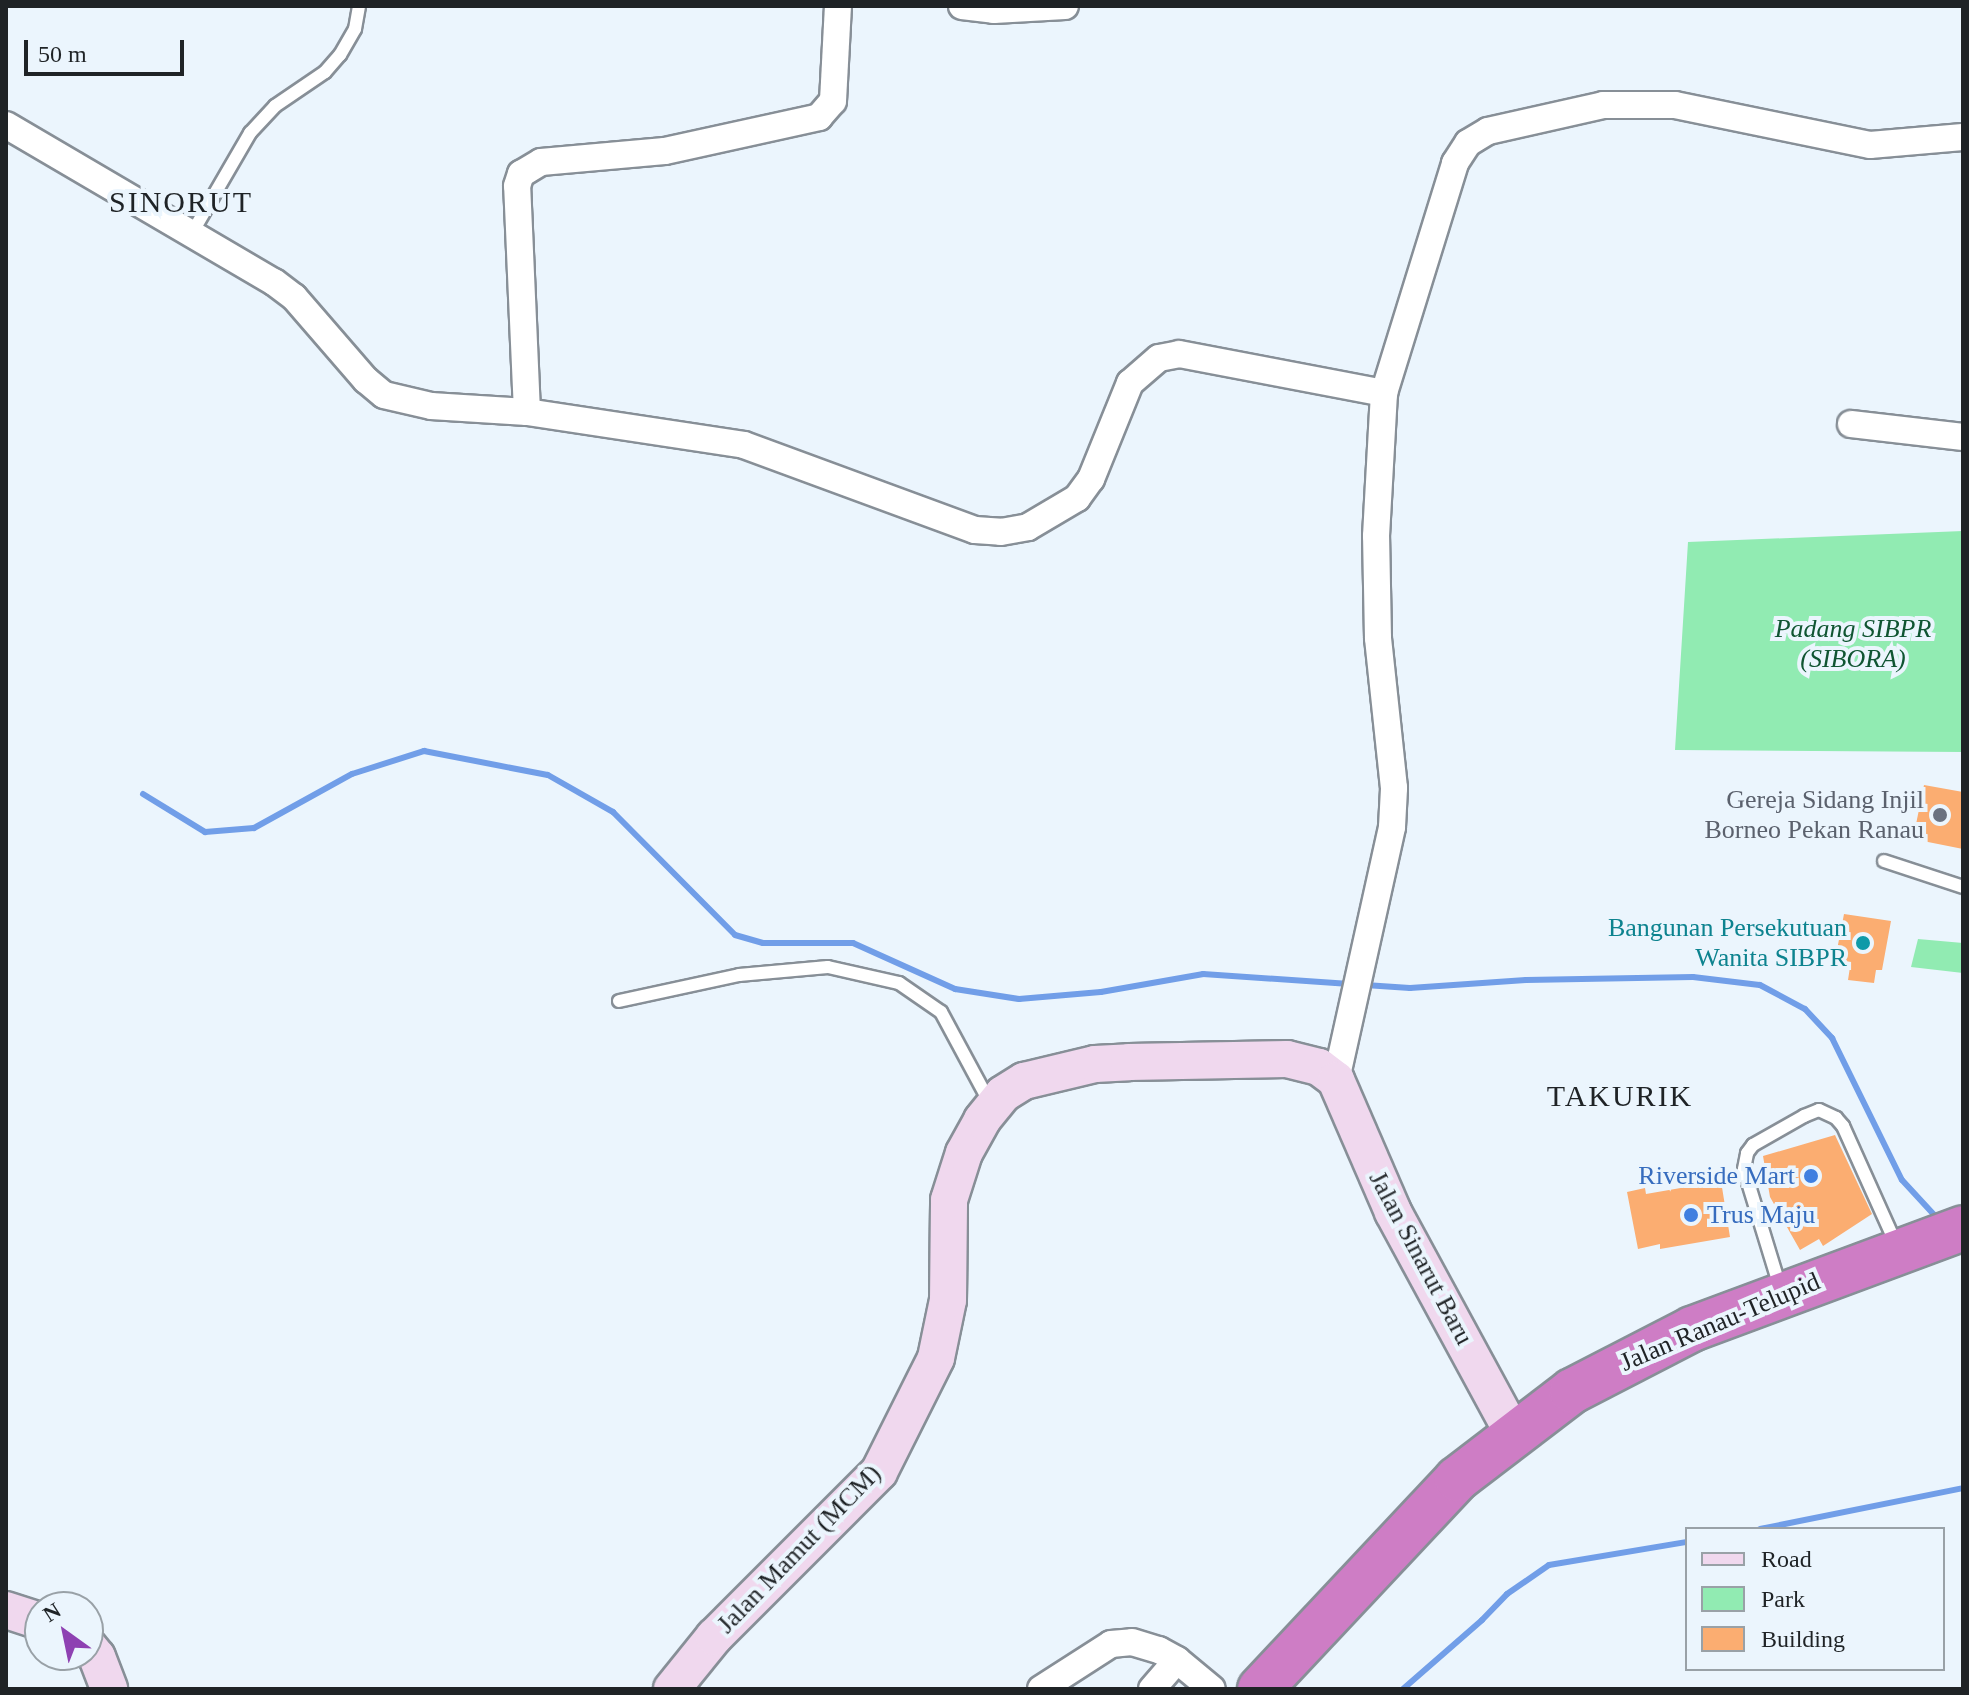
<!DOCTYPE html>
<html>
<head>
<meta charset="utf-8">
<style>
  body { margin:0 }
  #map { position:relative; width:1969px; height:1695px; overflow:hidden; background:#ebf5fd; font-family:"Times New Roman",serif }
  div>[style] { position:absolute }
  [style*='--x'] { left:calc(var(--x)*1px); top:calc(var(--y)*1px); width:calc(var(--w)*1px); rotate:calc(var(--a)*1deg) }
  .green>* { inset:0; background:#91ebb2 }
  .stream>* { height:6px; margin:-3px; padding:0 3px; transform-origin:3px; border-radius:3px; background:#719ee8 }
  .building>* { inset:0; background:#fbad71 }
  .roads { filter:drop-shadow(2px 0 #878f97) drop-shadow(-2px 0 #878f97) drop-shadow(0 2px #878f97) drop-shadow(0 -2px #878f97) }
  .lane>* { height:12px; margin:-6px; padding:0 6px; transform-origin:6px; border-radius:6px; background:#fff }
  .street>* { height:26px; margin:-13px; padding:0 13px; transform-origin:13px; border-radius:13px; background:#fff }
  .secondary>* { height:36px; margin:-18px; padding:0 18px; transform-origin:18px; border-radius:18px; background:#f0d8ee }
  .highway>* { height:44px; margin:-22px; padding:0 22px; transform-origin:22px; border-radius:22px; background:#ce7dc5 }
  .dots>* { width:22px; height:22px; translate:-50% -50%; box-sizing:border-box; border:4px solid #ebf5fd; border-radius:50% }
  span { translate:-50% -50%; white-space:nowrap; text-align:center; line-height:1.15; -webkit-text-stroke:8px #ebf5fd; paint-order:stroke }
  .park-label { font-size:26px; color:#105532; font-style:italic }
  .worship-label { font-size:26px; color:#5b616d }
  .right { translate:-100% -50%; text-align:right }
  .culture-label { font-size:26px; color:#0d838f }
  .shop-label { font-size:26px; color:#366cbe }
  .left { translate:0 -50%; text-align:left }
  .street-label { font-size:26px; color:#1f2326 }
  .quarter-label { font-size:30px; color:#1f2326; letter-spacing:2px }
  .frame { position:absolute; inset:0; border:8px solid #1f2326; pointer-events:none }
  .legend { position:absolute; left:1685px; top:1527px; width:260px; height:144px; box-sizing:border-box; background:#ebf5fd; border:2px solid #99a1a7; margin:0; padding:10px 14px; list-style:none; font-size:24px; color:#1f2326 }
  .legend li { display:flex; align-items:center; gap:16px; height:40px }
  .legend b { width:40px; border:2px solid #99a1a7 }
  .north { position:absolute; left:24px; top:1591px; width:80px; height:80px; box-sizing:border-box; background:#ebf5fd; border:2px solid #99a1a7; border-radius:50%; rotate:327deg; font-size:22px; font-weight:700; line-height:32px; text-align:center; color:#1f2326 }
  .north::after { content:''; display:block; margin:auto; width:28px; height:36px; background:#8e41b2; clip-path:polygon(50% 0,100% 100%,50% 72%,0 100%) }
  .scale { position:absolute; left:24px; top:40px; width:160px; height:36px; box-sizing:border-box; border:4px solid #1f2326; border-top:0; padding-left:10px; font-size:24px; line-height:28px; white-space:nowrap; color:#1f2326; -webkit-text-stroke:6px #ebf5fd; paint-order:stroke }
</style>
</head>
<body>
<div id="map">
  <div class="green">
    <div style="clip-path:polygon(1963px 531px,1963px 752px,1675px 750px,1688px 542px)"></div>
    <div style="clip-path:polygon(1918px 939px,1963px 943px,1963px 973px,1911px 967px)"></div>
  </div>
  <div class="stream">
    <div style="--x:143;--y:794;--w:73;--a:31.5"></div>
    <div style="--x:205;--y:832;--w:49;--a:-4.7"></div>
    <div style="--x:254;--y:828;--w:112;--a:-28.9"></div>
    <div style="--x:352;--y:774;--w:76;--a:-17.7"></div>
    <div style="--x:424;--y:751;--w:126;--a:11"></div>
    <div style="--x:548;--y:775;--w:75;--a:29.6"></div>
    <div style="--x:613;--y:812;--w:173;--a:45.2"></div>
    <div style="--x:735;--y:935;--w:29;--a:16"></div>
    <div style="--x:763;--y:943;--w:90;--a:0"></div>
    <div style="--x:853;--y:943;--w:112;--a:24.3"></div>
    <div style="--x:955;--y:989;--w:65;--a:8.9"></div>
    <div style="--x:1019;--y:999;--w:82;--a:-4.9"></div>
    <div style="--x:1101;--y:992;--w:104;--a:-10"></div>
    <div style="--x:1203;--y:974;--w:147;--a:3.9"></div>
    <div style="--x:1365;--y:985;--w:45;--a:3.8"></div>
    <div style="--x:1410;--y:988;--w:116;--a:-3.9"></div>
    <div style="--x:1526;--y:980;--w:167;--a:-1"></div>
    <div style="--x:1693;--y:977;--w:67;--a:6.8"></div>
    <div style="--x:1760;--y:985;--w:51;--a:28.1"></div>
    <div style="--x:1805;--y:1009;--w:40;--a:47"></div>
    <div style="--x:1832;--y:1038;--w:158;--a:63.8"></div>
    <div style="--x:1902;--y:1180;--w:53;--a:47.3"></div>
    <div style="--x:1760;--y:1529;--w:207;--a:-11.4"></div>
    <div style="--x:1403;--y:1689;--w:105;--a:-41.1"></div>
    <div style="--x:1482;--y:1620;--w:36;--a:-46"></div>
    <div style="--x:1507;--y:1594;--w:51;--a:-34.6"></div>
    <div style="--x:1549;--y:1565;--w:140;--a:-9.5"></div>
  </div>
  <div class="building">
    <div style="clip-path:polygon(1924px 785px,1963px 792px,1963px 849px,1913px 839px)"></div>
    <div style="clip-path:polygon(1844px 914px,1891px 921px,1882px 970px,1876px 970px,1874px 983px,1848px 980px,1850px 967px,1834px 965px)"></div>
    <div style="clip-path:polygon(1835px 1135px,1872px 1214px,1823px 1246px,1819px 1239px,1800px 1250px,1770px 1197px,1763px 1156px)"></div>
    <div style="clip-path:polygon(1721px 1181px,1730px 1237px,1660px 1249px,1660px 1244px,1638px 1249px,1627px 1192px,1645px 1188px,1646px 1194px)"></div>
  </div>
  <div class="roads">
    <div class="lane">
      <div style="--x:192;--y:233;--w:116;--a:-59.9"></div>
      <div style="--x:250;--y:133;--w:37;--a:-47"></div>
      <div style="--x:275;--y:106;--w:60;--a:-34.2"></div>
      <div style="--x:325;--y:72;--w:23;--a:-49"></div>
      <div style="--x:340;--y:55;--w:30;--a:-60"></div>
      <div style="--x:355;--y:29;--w:23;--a:-80"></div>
      <div style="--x:1884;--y:861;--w:83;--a:18.2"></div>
      <div style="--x:619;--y:1001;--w:123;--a:-12.2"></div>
      <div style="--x:739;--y:975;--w:89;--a:-5.1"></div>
      <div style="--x:828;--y:967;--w:73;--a:12.7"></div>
      <div style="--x:899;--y:983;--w:51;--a:34.6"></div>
      <div style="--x:941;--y:1012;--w:101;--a:61.7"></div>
      <div style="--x:1780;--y:1287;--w:123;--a:-107"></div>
      <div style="--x:1744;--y:1169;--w:16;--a:-79"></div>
      <div style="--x:1747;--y:1153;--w:10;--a:-53"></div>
      <div style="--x:1753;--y:1145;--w:59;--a:-29.6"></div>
      <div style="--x:1804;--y:1116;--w:16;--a:-22"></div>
      <div style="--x:1819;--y:1110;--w:19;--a:25"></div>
      <div style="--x:1836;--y:1118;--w:11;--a:49"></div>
      <div style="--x:1843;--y:1126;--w:132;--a:65.8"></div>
    </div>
    <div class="street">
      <div style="--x:962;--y:6;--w:32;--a:7"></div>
      <div style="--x:994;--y:10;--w:71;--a:-3.2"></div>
      <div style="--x:6;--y:125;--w:311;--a:30.4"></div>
      <div style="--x:274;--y:282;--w:25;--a:37"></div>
      <div style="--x:294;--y:297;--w:110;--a:49.1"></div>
      <div style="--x:366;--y:380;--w:23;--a:40"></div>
      <div style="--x:384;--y:395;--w:48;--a:13.2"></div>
      <div style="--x:431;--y:406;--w:96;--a:3.6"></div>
      <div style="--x:527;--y:412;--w:219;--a:8.6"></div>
      <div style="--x:744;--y:445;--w:246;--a:20.2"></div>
      <div style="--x:975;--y:530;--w:26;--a:4"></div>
      <div style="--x:1001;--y:532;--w:27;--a:-10"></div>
      <div style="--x:1028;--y:527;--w:57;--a:-30.6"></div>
      <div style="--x:1077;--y:498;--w:24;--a:-54"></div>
      <div style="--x:1091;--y:479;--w:104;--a:-67.9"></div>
      <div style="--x:1130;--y:383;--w:38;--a:-41"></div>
      <div style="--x:1159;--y:358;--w:20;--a:-11"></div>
      <div style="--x:1179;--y:354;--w:209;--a:10.8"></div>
      <div style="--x:527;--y:412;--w:226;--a:-92.5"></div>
      <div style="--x:517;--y:186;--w:13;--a:-72"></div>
      <div style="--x:521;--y:174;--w:23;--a:-31"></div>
      <div style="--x:541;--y:162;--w:124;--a:-5.1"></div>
      <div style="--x:665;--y:151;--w:158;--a:-12.4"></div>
      <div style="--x:819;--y:117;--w:21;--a:-49"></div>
      <div style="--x:833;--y:101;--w:95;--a:-87"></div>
      <div style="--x:1851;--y:424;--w:113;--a:6.6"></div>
      <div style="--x:1336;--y:1080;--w:259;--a:-77.5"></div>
      <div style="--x:1392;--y:827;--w:39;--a:-87"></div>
      <div style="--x:1394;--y:788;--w:151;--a:-96.1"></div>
      <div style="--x:1378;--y:638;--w:102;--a:-91.1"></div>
      <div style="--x:1376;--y:536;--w:143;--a:-86.8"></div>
      <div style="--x:1384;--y:393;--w:241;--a:-72.8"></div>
      <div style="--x:1455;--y:163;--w:24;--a:-57"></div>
      <div style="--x:1468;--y:143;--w:23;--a:-31"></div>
      <div style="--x:1488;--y:131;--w:118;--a:-12.7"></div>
      <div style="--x:1603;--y:105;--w:72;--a:0"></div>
      <div style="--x:1675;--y:105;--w:199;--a:11.6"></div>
      <div style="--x:1870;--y:145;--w:93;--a:-4.9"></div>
      <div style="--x:1041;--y:1689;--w:83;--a:-32.7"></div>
      <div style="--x:1111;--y:1644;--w:21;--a:-5"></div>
      <div style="--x:1132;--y:1642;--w:28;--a:17"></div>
      <div style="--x:1159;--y:1650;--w:21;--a:29"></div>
      <div style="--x:1177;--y:1660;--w:45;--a:39.6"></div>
      <div style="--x:1152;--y:1689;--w:38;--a:-49"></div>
    </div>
    <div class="secondary">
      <div style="--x:6;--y:1610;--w:36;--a:18"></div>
      <div style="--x:88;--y:1646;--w:14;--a:51"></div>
      <div style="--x:97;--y:1657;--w:34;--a:69"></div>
      <div style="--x:672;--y:1689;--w:67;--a:-51.1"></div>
      <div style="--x:714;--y:1637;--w:233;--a:-45"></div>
      <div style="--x:879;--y:1472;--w:127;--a:-63.4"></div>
      <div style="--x:936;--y:1358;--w:59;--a:-78.3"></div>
      <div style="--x:948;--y:1300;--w:100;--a:-89.4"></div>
      <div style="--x:949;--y:1200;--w:49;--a:-72.3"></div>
      <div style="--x:964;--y:1153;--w:38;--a:-61"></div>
      <div style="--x:982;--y:1120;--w:33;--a:-51"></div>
      <div style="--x:1003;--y:1094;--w:25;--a:-32"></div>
      <div style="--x:1024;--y:1081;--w:73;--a:-13.5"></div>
      <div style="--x:1095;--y:1064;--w:34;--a:-3"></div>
      <div style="--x:1129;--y:1062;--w:158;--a:-1.1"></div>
      <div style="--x:1287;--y:1059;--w:33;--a:14"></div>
      <div style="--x:1319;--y:1067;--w:21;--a:37"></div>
      <div style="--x:1336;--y:1080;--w:144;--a:66.6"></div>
      <div style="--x:1393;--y:1212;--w:251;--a:61.5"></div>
    </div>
    <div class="highway">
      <div style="--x:1260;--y:1689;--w:288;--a:-46.8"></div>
      <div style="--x:1457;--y:1479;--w:145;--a:-37.4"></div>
      <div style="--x:1572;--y:1391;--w:135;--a:-27.3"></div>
      <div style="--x:1692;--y:1329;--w:289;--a:-20.4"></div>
    </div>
  </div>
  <div class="dots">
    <div style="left:1940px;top:815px;background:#6b7280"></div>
    <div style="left:1863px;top:943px;background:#0f9aa8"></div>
    <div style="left:1811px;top:1176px;background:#3f7fe0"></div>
    <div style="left:1691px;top:1215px;background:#3f7fe0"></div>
  </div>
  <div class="park-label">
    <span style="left:1853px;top:644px">Padang SIBPR<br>(SIBORA)</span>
  </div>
  <div class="worship-label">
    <span class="right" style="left:1924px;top:815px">Gereja Sidang Injil<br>Borneo Pekan Ranau</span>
  </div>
  <div class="culture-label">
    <span class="right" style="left:1847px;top:943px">Bangunan Persekutuan<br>Wanita SIBPR</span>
  </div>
  <div class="shop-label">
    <span class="right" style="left:1795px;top:1176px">Riverside Mart</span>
    <span class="left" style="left:1707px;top:1215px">Trus Maju</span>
  </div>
  <div class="street-label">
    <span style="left:1421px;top:1258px;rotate:62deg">Jalan Sinarut Baru</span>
    <span style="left:1720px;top:1322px;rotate:-23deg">Jalan Ranau-Telupid</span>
    <span style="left:799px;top:1549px;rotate:-46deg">Jalan Mamut (MCM)</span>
  </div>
  <div class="quarter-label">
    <span style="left:181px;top:202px">SINORUT</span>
    <span style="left:1620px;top:1096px">TAKURIK</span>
  </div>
  <div class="frame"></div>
  <ul class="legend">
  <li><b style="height:10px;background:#f0d8ee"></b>Road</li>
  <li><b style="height:22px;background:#91ebb2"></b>Park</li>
  <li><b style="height:22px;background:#fbad71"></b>Building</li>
  </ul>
  <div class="north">N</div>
  <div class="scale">50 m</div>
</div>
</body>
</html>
